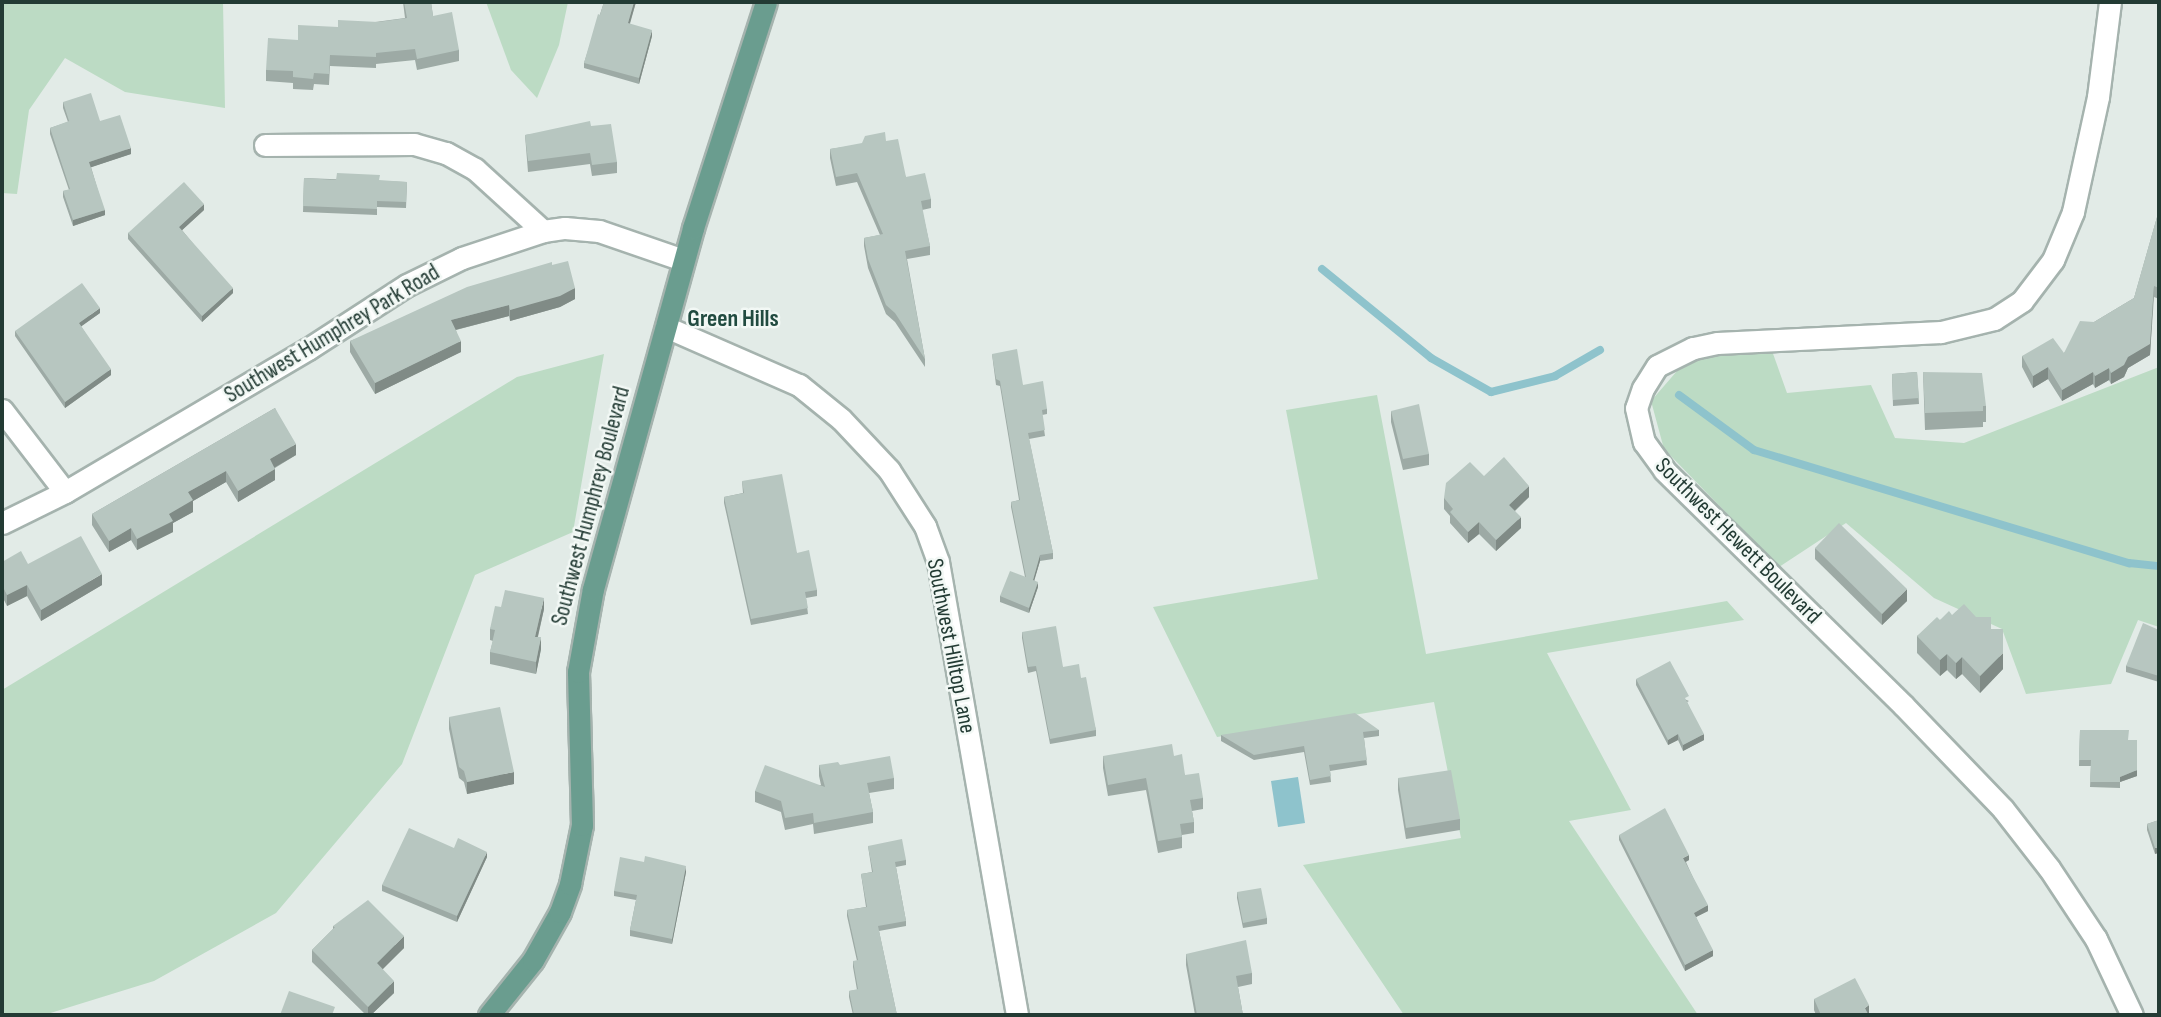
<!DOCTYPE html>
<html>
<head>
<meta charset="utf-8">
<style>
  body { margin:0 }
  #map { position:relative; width:2161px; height:1017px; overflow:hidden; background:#e2ebe7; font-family:"Sofia Sans Condensed",sans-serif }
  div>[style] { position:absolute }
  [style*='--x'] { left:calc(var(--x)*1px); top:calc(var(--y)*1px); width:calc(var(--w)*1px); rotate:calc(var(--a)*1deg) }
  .green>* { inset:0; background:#bcdbc4 }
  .water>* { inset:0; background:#8ec3cc }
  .stream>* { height:8px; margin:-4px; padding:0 4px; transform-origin:4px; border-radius:4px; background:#8ec3cc }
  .roads { filter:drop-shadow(2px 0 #a5b3ae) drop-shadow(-2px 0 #a5b3ae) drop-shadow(0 2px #a5b3ae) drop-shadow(0 -2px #a5b3ae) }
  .minor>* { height:21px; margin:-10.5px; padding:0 10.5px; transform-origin:10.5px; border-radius:10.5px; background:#fff }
  .major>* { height:21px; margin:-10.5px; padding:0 10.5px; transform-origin:10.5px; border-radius:10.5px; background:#6a9d8f }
  .wall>* { inset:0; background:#9daaa5 }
  .shaded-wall>* { inset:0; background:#808b86 }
  .building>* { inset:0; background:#b7c6c0 }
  span { translate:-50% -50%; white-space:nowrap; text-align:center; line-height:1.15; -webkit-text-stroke:5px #f2f8f5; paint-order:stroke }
  .street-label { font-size:23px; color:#233b34 }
  .neighbourhood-label { font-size:24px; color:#214b40; font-weight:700 }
  .frame { position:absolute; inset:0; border:4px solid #233b34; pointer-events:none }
</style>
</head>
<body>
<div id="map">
  <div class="green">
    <div style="clip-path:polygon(2px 2px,223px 2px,225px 108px,125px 92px,65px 58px,29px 110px,17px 194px,2px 193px)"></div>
    <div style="clip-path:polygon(486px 2px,568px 2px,559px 45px,537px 98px,511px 70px)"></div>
    <div style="clip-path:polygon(1771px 348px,1787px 393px,1871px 385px,1895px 438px,1964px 443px,2159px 367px,2159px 627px,2138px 620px,2111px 684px,2026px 694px,2002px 629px,1934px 598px,1846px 523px,1779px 567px,1664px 449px,1651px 401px,1690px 356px)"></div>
    <div style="clip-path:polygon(604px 354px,573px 532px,475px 575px,402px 764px,276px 913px,154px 981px,44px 1015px,2px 1015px,2px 690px,517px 377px)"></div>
    <div style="clip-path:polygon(1377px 395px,1426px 654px,1727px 601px,1744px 620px,1547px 653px,1631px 810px,1569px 821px,1698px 1015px,1404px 1015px,1303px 865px,1461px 838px,1434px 702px,1217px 737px,1153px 607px,1318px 579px,1286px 410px)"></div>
  </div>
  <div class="water">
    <div style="clip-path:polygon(1298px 777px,1305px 823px,1278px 827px,1271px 781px)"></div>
  </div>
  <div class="stream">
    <div style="--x:1322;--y:269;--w:141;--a:39.2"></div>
    <div style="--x:1431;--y:358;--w:69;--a:29.5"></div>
    <div style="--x:1491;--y:392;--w:66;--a:-14"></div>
    <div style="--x:1555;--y:376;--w:52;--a:-30"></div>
    <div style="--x:1679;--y:395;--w:93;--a:36.3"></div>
    <div style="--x:1754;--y:450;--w:392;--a:16.8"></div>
    <div style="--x:2129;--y:563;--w:30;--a:6"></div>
  </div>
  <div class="roads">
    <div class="minor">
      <div style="--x:2110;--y:2;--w:96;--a:97.2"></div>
      <div style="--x:2098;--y:97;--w:118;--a:102.3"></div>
      <div style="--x:2073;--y:212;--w:52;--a:112.6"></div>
      <div style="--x:2053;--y:260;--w:51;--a:127.1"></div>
      <div style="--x:2022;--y:301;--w:33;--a:147"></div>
      <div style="--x:1994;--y:319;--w:55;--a:166.2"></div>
      <div style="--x:1941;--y:332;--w:224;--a:177.2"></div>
      <div style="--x:1717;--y:343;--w:25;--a:168"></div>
      <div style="--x:1693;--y:348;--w:40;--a:153.4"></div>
      <div style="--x:1657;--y:366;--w:26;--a:122"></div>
      <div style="--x:1643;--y:388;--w:21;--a:109"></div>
      <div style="--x:1636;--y:408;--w:35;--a:77"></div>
      <div style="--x:1644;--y:442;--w:34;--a:54"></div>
      <div style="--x:1664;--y:470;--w:335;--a:44.5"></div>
      <div style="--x:1903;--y:705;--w:144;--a:46.1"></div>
      <div style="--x:2003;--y:809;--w:75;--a:52.1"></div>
      <div style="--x:2049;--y:868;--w:85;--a:56.5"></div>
      <div style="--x:2096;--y:939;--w:84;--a:64.7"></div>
      <div style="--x:265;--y:145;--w:149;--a:-0.4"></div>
      <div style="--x:414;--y:144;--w:33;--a:16"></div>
      <div style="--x:446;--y:153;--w:33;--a:29"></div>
      <div style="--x:475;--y:169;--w:92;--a:42.4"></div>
      <div style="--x:666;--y:327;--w:145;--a:23.6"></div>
      <div style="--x:799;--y:385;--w:54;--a:39"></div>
      <div style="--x:841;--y:419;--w:70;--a:46.7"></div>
      <div style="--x:889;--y:470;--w:67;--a:57.3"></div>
      <div style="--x:925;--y:526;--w:38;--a:70"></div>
      <div style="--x:938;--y:562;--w:460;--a:80.1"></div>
      <div style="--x:2;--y:410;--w:103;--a:52.5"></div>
      <div style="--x:2;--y:523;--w:70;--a:-26.2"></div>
      <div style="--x:65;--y:492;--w:282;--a:-30.5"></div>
      <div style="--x:308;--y:349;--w:118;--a:-32.9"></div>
      <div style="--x:407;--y:285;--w:61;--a:-26.1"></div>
      <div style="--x:462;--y:258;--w:85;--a:-18.4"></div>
      <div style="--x:543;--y:231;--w:22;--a:-8"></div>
      <div style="--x:565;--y:228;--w:34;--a:5"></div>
      <div style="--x:599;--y:231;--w:89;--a:19"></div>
    </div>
    <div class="major">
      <div style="--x:489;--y:1015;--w:70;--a:-51.3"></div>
      <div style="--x:533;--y:960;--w:55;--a:-60.6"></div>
      <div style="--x:560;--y:912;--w:30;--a:-70"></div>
      <div style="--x:570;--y:884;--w:60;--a:-78.5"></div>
      <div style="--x:582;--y:825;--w:153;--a:-91.5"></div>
      <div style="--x:578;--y:672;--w:84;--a:-79.8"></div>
      <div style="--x:593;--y:589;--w:375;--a:-74.5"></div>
      <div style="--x:693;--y:228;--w:237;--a:-72.1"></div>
    </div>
  </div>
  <div class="wall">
    <div style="clip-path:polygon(403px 2px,431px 2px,433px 16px,459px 50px,459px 61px,417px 70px,415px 60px,376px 64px,376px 68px,330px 66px,329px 85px,314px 84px,313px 90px,293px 89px,293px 83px,266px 81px,266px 70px,338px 27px,405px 18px)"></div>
    <div style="clip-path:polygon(604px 2px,636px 2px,630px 24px,652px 36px,639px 84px,584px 68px,584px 63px)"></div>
    <div style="clip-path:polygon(63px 102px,100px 121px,131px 154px,91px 167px,105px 215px,73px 226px,63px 197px,63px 191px,69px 190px,50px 134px,50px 128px,68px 122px,63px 108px)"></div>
    <div style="clip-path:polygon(591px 126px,617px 162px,617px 173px,592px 176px,590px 164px,528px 172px,525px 135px)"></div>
    <div style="clip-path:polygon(886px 141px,906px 177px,931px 199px,931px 208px,922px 210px,930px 246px,930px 255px,907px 259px,925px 359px,925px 367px,895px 322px,886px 314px,868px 268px,864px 246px,864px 238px,880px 235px,857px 182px,836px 186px,830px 158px,830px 149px)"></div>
    <div style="clip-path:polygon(304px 178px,407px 182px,406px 208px,377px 207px,377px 215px,303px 212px)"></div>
    <div style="clip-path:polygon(204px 210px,182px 230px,233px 293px,202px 322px,128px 239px,128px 233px)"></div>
    <div style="clip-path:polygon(2159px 210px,2159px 299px,2154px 297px,2150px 355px,2128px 368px,2124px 377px,2111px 384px,2109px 380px,2095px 388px,2093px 384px,2062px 401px,2048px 379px,2033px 388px,2022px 367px,2022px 356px,2064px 353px,2094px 322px,2134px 298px)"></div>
    <div style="clip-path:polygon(552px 265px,575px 299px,560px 307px,510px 321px,509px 316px,456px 330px,461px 352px,375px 394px,350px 352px,350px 341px)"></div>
    <div style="clip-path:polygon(100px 313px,81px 326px,111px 375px,65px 408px,15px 336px,15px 331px)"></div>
    <div style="clip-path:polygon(992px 354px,1047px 409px,1047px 414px,1042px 415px,1045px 436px,1029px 439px,1053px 553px,1053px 559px,1040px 561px,1034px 580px,1038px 587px,1029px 613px,1000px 602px,1000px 596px,1025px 577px,1011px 507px,1011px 502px,1019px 500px,1000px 386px,996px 385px)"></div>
    <div style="clip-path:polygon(1917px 372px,1919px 404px,1893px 406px,1892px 374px)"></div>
    <div style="clip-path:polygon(1923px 372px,1986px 406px,1986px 422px,1983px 422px,1983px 427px,1925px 430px)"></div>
    <div style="clip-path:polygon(275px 408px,296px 455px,275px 468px,275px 480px,238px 502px,226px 482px,193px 501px,193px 512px,173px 523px,173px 532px,137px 550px,131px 540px,109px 552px,92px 525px,92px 514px)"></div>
    <div style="clip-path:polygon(1391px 411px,1429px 454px,1429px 465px,1403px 470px,1391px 422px)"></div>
    <div style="clip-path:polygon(1484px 476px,1529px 497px,1515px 511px,1521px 528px,1496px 551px,1479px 534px,1468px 543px,1450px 523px,1450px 516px,1444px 509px,1444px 498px)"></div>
    <div style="clip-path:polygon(742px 481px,797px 553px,817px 590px,817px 596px,806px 598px,808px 614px,751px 625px,724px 503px,724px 497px,743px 493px)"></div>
    <div style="clip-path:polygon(1815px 548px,1907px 601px,1882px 625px,1815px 559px)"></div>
    <div style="clip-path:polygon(2px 562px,28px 564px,102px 585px,41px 621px,27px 596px,7px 606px,2px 596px)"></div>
    <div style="clip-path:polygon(501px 607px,544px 609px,538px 637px,541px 649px,536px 674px,490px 664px,490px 652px,493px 641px,490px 640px,490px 629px)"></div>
    <div style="clip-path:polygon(1952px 615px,1976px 617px,1991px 629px,2003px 669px,1980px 693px,1962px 674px,1956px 679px,1947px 670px,1940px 676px,1917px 653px,1917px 636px,1940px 620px)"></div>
    <div style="clip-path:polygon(2159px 630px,2159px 682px,2126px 672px,2126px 666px)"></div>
    <div style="clip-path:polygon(1022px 632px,1063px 667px,1081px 678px,1096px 730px,1096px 736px,1050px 744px,1036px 671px,1028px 673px,1022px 638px)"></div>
    <div style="clip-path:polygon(1636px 679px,1689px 701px,1687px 702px,1704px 740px,1683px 751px,1678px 740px,1668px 745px,1636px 685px)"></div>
    <div style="clip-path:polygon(449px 717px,514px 784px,467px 794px,464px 782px,459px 778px,449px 729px)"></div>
    <div style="clip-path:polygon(1379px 730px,1379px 736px,1364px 738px,1367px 765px,1330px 771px,1331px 782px,1310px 785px,1304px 752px,1254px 760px,1221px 741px,1221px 735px)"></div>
    <div style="clip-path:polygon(2080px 730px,2128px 740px,2137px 776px,2120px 782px,2120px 788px,2090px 787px,2091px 766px,2079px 766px)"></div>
    <div style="clip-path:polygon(1103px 756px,1174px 756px,1185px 775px,1203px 798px,1203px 809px,1192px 811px,1194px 822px,1194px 833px,1182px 835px,1182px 848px,1158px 853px,1146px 790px,1108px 796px,1103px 768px)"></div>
    <div style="clip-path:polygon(819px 765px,840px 765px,894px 778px,894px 789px,869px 793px,873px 812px,873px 823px,814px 834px,813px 824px,785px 830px,781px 812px,755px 802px,755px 791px,821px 785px,819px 776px)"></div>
    <div style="clip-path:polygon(1398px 778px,1460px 819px,1460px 830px,1406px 839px,1398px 790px)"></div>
    <div style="clip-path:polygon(2159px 820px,2155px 854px,2147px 830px,2147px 824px)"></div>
    <div style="clip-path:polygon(1619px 835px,1689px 860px,1686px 862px,1708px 911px,1696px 917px,1713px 956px,1685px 971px,1619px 840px)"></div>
    <div style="clip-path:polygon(868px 846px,906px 860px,906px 865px,896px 867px,906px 921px,906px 926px,879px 931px,897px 1015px,853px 1015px,849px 997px,849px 991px,857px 990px,853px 967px,853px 961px,857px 961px,847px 916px,847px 910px,866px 907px,861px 874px,872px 872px)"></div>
    <div style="clip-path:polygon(454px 848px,487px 857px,457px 922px,382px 891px,382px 885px)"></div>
    <div style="clip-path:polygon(644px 862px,686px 872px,672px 944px,630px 936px,630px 930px,636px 900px,614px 896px,614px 891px)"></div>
    <div style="clip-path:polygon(1237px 892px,1267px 918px,1267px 924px,1243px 928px,1237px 898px)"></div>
    <div style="clip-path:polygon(333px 926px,404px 948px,382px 969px,394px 993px,371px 1015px,366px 1015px,312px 962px,312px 950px,333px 929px)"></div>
    <div style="clip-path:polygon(1186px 954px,1252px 973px,1252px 984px,1238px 987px,1243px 1015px,1195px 1015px,1186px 965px)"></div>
    <div style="clip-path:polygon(1814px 999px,1869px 1015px,1816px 1015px,1814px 1010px)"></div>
  </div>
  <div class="shaded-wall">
    <div style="clip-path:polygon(634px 2px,636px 2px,628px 29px,628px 23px)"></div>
    <div style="clip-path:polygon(652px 30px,652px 36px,639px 84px,639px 78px)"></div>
    <div style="clip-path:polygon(131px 148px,131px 154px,89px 168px,89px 162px)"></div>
    <div style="clip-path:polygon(204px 204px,204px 210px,179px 233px,179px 227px)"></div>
    <div style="clip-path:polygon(105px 210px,105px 215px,73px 226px,73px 220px)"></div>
    <div style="clip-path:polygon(2154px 286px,2150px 355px,2128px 368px,2124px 377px,2111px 384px,2111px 373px)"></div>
    <div style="clip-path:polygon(233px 288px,233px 293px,202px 322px,202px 316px)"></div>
    <div style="clip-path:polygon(575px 288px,575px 299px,560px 307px,510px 321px,510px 310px)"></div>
    <div style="clip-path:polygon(509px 305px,509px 316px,451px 331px,451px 320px)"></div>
    <div style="clip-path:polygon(100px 308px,100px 313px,79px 328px,79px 323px)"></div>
    <div style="clip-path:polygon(461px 341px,461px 352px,375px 394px,375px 383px)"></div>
    <div style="clip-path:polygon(2048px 367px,2048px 379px,2033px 388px,2033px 376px)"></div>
    <div style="clip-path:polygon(2109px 368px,2109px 380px,2095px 388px,2095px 376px)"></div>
    <div style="clip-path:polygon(111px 369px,111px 375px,65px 408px,65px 402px)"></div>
    <div style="clip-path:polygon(2093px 372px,2093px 384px,2062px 401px,2062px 390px)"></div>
    <div style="clip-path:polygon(296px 444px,296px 455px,270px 470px,270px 459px)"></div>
    <div style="clip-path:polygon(275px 469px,275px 480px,238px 502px,238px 491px)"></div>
    <div style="clip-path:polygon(226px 471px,226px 482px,193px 501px,193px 512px,173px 523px,173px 532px,137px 550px,137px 539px,188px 492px)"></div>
    <div style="clip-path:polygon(1529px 486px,1529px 497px,1509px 516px,1509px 505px)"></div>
    <div style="clip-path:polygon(1521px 517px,1521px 528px,1496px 551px,1496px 540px)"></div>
    <div style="clip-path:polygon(1479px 522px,1479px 534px,1468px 543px,1468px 532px)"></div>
    <div style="clip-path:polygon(131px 528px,131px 540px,109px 552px,109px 541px)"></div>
    <div style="clip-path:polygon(1040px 555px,1040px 561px,1033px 585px,1033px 580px)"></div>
    <div style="clip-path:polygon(102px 574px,102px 585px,41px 621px,41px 610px)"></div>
    <div style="clip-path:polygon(1038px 582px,1038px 587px,1029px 613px,1029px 608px)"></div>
    <div style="clip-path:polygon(27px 585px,27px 596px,7px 606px,7px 595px)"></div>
    <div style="clip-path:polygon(1907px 589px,1907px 601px,1882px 625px,1882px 614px)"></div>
    <div style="clip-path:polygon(544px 598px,544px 609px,535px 648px,535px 637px)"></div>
    <div style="clip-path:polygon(541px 637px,541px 649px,536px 674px,536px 662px)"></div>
    <div style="clip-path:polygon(2003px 653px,2003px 669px,1980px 693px,1980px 676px)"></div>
    <div style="clip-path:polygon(1947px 654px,1947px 670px,1940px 676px,1940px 660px)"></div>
    <div style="clip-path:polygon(1962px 657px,1962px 674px,1956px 679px,1956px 663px)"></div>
    <div style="clip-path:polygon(1678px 734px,1678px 740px,1668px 745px,1668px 740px)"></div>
    <div style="clip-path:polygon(1704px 734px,1704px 740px,1683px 751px,1683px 745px)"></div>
    <div style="clip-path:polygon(2137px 770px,2137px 776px,2120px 782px,2120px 777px)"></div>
    <div style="clip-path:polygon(514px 772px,514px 784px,467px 794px,467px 782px)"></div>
    <div style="clip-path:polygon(2159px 847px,2159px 853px,2155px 854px,2155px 848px)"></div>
    <div style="clip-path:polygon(487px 852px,487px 857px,457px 922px,457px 916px)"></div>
    <div style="clip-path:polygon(1689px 855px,1689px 860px,1683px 863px,1683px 858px)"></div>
    <div style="clip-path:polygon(686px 866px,686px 872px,672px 944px,672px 939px)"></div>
    <div style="clip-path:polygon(1708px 905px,1708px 911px,1694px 918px,1694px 913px)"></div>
    <div style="clip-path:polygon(404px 936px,404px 948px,377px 975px,377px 963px)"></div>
    <div style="clip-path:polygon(1713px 950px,1713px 956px,1685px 971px,1685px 965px)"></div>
    <div style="clip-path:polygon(394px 981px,394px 993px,371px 1015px,368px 1015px,368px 1007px)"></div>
    <div style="clip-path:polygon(1869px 1005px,1869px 1015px,1865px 1015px,1865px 1008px)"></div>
  </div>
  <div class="building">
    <div style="clip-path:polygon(404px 2px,431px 2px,433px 16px,452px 12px,459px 50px,417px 59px,415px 49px,376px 53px,376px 57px,330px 55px,329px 74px,314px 73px,313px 79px,293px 77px,293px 71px,266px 70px,268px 38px,298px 40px,298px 25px,338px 27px,338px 20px,378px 22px,407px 18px)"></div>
    <div style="clip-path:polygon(604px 2px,634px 2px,628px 23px,652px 30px,639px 78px,584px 63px,598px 14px,600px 15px)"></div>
    <div style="clip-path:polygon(91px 93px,100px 121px,120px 115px,131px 148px,89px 162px,105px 210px,73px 220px,63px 191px,70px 189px,50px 128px,69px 121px,63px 102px)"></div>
    <div style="clip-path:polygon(590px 121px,591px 126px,611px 124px,617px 162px,592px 165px,590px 153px,528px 161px,525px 135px)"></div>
    <div style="clip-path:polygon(885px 132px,886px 141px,898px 139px,906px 177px,925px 173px,931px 199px,921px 201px,930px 246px,905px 251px,925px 359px,895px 313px,886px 305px,868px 259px,864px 238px,883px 234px,857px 173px,836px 177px,830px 149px,862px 143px,865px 136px)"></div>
    <div style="clip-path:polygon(337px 173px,380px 175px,379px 180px,407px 182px,406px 202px,377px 201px,377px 209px,303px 206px,304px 178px,336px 180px)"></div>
    <div style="clip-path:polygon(184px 182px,204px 204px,179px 227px,233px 288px,202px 316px,128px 233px)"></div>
    <div style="clip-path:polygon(2159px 210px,2159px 288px,2154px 286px,2150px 344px,2128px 357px,2124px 365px,2111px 373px,2109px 368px,2095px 376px,2093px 372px,2062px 390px,2048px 367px,2033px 376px,2022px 356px,2053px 338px,2064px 353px,2080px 321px,2094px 322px,2134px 298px)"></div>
    <div style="clip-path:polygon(568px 261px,575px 288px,560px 296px,510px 310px,509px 305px,451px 320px,461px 341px,375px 383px,350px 341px,467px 287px,552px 262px,552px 265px)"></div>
    <div style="clip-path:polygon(82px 283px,100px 308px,79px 323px,111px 369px,65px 402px,15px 331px)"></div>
    <div style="clip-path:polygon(1017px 349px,1023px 385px,1043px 381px,1047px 409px,1042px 410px,1045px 430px,1028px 433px,1053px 553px,1040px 555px,1033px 580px,1038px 582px,1029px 608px,1000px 596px,1010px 571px,1026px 577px,1011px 502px,1020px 500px,1000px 381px,996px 379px,992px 354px)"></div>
    <div style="clip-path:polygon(1917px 372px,1919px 398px,1893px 400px,1892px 374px)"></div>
    <div style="clip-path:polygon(1923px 372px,1982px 373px,1986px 406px,1983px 406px,1983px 411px,1925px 413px)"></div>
    <div style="clip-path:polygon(1419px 404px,1429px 454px,1403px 459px,1391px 411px)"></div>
    <div style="clip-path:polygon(275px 408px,296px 444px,270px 459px,275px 469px,238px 491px,226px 471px,188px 492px,193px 500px,169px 514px,173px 521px,137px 539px,131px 528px,109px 541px,92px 514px)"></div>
    <div style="clip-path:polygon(1504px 457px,1529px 486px,1509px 505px,1521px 517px,1496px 540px,1479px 522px,1468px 532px,1450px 512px,1453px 509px,1444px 498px,1446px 483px,1470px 462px,1484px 476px)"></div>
    <div style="clip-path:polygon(782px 474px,797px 553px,809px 550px,817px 590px,805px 592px,808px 608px,751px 619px,724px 497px,744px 493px,742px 481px)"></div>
    <div style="clip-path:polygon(1839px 523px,1907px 589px,1882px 614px,1815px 548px)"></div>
    <div style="clip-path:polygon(81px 536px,102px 574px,41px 610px,27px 585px,7px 595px,2px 585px,2px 562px,21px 551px,28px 564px)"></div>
    <div style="clip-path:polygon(505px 590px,544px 598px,535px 637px,541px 637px,536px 662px,490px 652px,495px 630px,490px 629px,495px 606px,501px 607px)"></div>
    <div style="clip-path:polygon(1964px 604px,1976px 617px,1991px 617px,1991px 629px,2003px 629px,2003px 653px,1980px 676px,1962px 657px,1956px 663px,1947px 654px,1940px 660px,1917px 636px,1937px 617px,1940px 620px,1949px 611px,1952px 615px)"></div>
    <div style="clip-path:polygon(2143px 623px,2159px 630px,2159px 676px,2126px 666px)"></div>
    <div style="clip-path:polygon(1056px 626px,1063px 667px,1079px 664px,1081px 678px,1086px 677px,1096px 730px,1050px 739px,1036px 666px,1028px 667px,1022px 632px)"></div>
    <div style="clip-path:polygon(1670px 661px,1689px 696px,1685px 698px,1704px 734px,1683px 745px,1678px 734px,1668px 740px,1636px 679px)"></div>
    <div style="clip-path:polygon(500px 707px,514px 772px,467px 782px,464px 771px,459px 767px,449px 717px)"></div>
    <div style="clip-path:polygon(1355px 713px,1379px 730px,1363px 732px,1367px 760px,1329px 765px,1331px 776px,1310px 780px,1304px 746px,1254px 755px,1221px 735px)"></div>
    <div style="clip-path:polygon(2080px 730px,2129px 730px,2128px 740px,2137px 740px,2137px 770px,2120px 777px,2120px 782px,2090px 782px,2091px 760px,2079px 760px)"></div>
    <div style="clip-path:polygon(1172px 744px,1174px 756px,1182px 754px,1185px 775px,1199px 773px,1203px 798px,1190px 800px,1194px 822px,1180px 824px,1182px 837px,1158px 841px,1146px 778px,1108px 785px,1103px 756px)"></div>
    <div style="clip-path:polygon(890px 756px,894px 778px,867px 783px,873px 812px,814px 823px,813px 813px,785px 818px,781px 801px,755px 791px,765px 765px,825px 787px,819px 765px,838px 762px,840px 765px)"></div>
    <div style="clip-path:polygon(1451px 770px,1460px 819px,1406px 828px,1398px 778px)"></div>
    <div style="clip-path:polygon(1665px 808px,1689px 855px,1683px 858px,1708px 905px,1694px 913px,1713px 950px,1685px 965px,1619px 835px)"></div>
    <div style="clip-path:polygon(2159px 820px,2159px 847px,2155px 848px,2147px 824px)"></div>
    <div style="clip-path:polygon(409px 828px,454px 848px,458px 838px,487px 852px,457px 916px,382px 885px)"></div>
    <div style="clip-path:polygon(902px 839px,906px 860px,895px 862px,906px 921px,878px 926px,897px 1015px,854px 1015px,849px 991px,858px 989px,853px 961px,858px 960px,847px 910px,867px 907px,861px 874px,873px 872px,868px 846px)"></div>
    <div style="clip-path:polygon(645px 856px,686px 866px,672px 939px,630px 930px,637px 895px,614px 891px,620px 857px,644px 862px)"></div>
    <div style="clip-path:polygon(1261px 888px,1267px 918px,1243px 923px,1237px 892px)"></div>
    <div style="clip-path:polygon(368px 900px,404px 936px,377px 963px,394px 981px,368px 1007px,312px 950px,335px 927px,333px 926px)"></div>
    <div style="clip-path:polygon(1246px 940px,1252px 973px,1236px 976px,1243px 1015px,1197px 1015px,1186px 954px)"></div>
    <div style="clip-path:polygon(1855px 978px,1869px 1005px,1865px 1008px,1868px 1014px,1865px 1015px,1821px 1015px,1814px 999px)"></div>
    <div style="clip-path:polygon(289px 991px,335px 1007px,332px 1015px,280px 1015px)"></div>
  </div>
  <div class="street-label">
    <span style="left:332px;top:334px;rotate:-31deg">Southwest Humphrey Park Road</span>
    <span style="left:591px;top:506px;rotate:-75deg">Southwest Humphrey Boulevard</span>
    <span style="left:1738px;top:541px;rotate:45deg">Southwest Hewett Boulevard</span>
    <span style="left:951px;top:646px;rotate:79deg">Southwest Hilltop Lane</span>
  </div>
  <div class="neighbourhood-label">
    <span style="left:733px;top:319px">Green Hills</span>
  </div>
  <div class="frame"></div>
</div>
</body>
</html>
